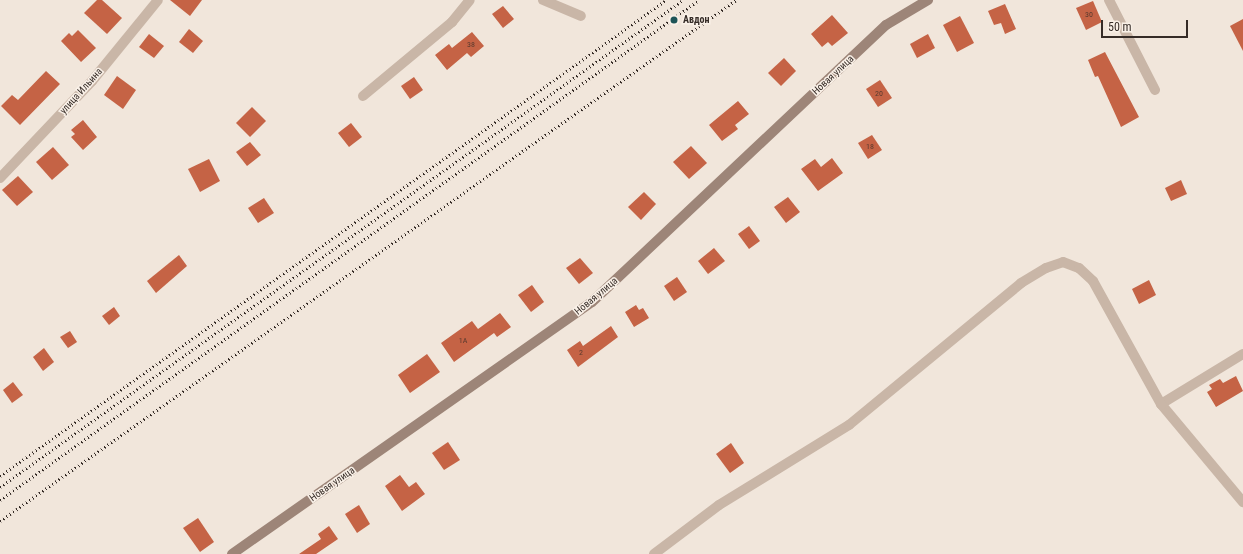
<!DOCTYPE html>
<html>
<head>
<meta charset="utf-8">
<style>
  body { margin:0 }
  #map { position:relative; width:1243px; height:554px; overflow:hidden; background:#f1e6db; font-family:"Roboto Condensed",sans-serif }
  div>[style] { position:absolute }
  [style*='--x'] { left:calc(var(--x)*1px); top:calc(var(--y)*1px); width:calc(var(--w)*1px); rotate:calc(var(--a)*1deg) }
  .building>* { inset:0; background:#c56345 }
  .street>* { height:10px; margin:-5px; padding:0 5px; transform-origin:5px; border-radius:5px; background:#c9b6a7 }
  .secondary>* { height:10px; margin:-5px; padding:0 5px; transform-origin:5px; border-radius:5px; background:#9d8578 }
  .rail>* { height:3px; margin-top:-1.5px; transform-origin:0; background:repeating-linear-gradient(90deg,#362c27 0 1px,transparent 0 4px) }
  .dots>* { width:11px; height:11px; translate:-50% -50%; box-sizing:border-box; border:2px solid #f9f0e7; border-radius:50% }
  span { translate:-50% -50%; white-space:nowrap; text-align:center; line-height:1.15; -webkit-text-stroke:3px #f9f0e7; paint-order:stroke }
  .number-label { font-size:8px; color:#5a3a2e }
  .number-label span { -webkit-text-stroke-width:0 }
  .poi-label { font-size:10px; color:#362c27; font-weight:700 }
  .left { translate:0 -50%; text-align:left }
  .street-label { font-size:10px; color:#362c27 }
  .scale { position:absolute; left:1101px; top:20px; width:87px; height:18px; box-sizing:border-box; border:2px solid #362c27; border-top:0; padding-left:5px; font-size:12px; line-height:14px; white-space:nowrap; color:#362c27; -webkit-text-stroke:3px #f9f0e7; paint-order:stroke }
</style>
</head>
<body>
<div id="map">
  <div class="building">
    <div style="clip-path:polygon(97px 0,102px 0,122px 18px,107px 34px,84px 13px)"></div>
    <div style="clip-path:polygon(170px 0,202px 0,190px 16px)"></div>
    <div style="clip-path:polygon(1093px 1px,1102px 22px,1086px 30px,1076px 8px)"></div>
    <div style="clip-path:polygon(1005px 4px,1016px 29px,1005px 34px,1001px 23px,994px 25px,988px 11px)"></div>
    <div style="clip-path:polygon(503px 6px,514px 19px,503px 28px,492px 14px)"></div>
    <div style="clip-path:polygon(832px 15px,848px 33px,832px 46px,828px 42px,822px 47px,811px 34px)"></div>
    <div style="clip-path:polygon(960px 16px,974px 43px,957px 52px,943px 25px)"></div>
    <div style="clip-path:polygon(1243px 19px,1243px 51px,1230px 26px)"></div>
    <div style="clip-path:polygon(189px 29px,203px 41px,193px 53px,179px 42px)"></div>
    <div style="clip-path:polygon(78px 30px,96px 48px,81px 62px,61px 41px,69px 33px,72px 36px)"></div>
    <div style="clip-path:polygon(472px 32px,484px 46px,471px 57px,467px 53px,447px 70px,435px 55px,449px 44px,452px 48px)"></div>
    <div style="clip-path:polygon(149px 34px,164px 46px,154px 58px,139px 47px)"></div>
    <div style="clip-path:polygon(928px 34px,935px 48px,917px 58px,910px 44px)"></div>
    <div style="clip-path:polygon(1105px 52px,1139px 117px,1121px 127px,1098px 76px,1095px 77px,1088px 60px)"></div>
    <div style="clip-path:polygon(784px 58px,796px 71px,781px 86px,768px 73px)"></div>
    <div style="clip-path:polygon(46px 71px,60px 84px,20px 125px,1px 106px,12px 95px,18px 100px)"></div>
    <div style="clip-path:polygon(117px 76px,136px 90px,123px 109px,104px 95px)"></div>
    <div style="clip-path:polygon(414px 77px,423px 90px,410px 99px,401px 86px)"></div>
    <div style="clip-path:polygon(880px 80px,892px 98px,878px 107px,866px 89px)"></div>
    <div style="clip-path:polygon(738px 101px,749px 114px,735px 125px,738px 129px,722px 141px,709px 125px)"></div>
    <div style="clip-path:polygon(252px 107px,266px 121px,250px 137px,236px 123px)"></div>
    <div style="clip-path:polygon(83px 120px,97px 137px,83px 150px,71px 137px,75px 134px,71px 130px)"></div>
    <div style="clip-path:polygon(351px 123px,362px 137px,349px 147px,338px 133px)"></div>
    <div style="clip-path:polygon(872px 135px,882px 150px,868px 159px,858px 143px)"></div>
    <div style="clip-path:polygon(250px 142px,261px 155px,247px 166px,236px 152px)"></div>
    <div style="clip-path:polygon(691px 146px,707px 163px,689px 179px,673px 162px)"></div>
    <div style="clip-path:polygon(53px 147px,69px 165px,52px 180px,36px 162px)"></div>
    <div style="clip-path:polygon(832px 158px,843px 173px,818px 191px,801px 169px,815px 159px,821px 167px)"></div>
    <div style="clip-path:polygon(209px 159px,220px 181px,200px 192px,188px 169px)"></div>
    <div style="clip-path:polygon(18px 176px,33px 192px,17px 206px,2px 190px)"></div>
    <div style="clip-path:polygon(1181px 180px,1187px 194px,1171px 201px,1165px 188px)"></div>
    <div style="clip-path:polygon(644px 192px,656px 204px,641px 220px,628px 207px)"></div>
    <div style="clip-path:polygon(788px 197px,800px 212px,786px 223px,774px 207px)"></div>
    <div style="clip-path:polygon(264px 198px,274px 213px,258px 223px,248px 208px)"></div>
    <div style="clip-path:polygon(749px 226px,760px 241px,749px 249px,738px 234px)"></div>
    <div style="clip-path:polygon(714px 248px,725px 261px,708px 274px,698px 261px)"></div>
    <div style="clip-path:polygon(179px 255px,187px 266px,156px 293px,147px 281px)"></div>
    <div style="clip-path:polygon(580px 258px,593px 273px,579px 284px,566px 268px)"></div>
    <div style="clip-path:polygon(677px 277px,687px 292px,674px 301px,664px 286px)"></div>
    <div style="clip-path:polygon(1149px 280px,1156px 295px,1139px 304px,1132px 289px)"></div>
    <div style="clip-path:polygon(532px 285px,544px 302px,531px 312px,518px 295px)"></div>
    <div style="clip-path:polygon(636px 305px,639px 310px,643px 308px,649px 318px,634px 327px,625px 312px)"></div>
    <div style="clip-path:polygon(114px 307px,120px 316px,109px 325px,102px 316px)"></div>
    <div style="clip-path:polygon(500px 313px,511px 327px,497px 337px,494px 333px,454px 362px,441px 343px,472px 321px,478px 329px)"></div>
    <div style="clip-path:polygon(611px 326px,618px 337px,578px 367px,567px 350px,580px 341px,583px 346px)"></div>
    <div style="clip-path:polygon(70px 331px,77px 342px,68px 348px,60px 337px)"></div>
    <div style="clip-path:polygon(44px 348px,54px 362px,43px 371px,33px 357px)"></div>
    <div style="clip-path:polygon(427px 354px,440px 372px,410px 393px,398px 375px)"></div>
    <div style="clip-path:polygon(1236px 376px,1243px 391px,1216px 407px,1207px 392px,1212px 389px,1209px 385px,1220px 379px,1223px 383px)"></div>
    <div style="clip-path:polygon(13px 382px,23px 395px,12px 403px,3px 390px)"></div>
    <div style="clip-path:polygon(448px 442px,460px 460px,444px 470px,432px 453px)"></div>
    <div style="clip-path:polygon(731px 443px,744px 463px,730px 473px,716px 454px)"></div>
    <div style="clip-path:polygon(400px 475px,409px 487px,416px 482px,425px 494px,402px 511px,385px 486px)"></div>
    <div style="clip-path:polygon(359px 505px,370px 524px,357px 533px,345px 514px)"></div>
    <div style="clip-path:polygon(198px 518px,214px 542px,200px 552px,183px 528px)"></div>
    <div style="clip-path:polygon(329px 526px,338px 539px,316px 554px,299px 554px,321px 539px,318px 534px)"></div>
  </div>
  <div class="street">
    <div style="--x:543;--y:0;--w:41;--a:22.8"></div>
    <div style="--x:1109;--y:0;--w:101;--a:62.9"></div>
    <div style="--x:363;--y:96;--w:116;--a:-39.7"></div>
    <div style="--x:452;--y:22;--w:28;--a:-51"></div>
    <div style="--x:0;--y:178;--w:134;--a:-46.5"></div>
    <div style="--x:92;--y:81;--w:104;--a:-50.8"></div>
    <div style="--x:1243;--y:354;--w:96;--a:148.6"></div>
    <div style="--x:1161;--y:404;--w:128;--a:50.1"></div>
    <div style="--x:654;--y:554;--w:81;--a:-37"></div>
    <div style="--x:719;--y:505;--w:153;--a:-31.6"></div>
    <div style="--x:849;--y:425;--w:223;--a:-39.5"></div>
    <div style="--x:1021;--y:283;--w:29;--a:-31"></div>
    <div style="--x:1046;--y:268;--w:18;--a:-19"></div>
    <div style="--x:1063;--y:262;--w:17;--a:21"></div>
    <div style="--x:1079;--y:268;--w:19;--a:43"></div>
    <div style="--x:1093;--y:281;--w:141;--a:61.1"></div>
  </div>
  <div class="secondary">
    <div style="--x:232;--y:554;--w:439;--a:-35"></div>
    <div style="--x:592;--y:302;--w:404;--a:-43.3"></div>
    <div style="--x:886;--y:25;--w:49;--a:-30.8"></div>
  </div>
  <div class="rail">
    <div style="--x:0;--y:476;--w:819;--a:-35.55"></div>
    <div style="--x:0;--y:487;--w:839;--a:-35.49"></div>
    <div style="--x:0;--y:500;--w:859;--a:-35.58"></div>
    <div style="--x:0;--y:521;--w:902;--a:-35.29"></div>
  </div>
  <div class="dots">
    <div style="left:674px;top:20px;background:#1d5457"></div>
  </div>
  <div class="number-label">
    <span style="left:1089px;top:15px">30</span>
    <span style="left:471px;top:45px">38</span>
    <span style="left:879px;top:94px">20</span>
    <span style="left:870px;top:147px">18</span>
    <span style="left:463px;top:341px">1А</span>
    <span style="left:581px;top:353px">2</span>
  </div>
  <div class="poi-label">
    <span class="left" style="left:683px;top:20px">Авдон</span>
  </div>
  <div class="street-label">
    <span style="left:833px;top:75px;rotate:-43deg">Новая улица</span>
    <span style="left:81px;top:91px;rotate:-48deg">улица Ильина</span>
    <span style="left:596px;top:296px;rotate:-40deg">Новая улица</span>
    <span style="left:332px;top:484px;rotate:-35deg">Новая улица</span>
  </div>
  <div class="scale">50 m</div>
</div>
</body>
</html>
